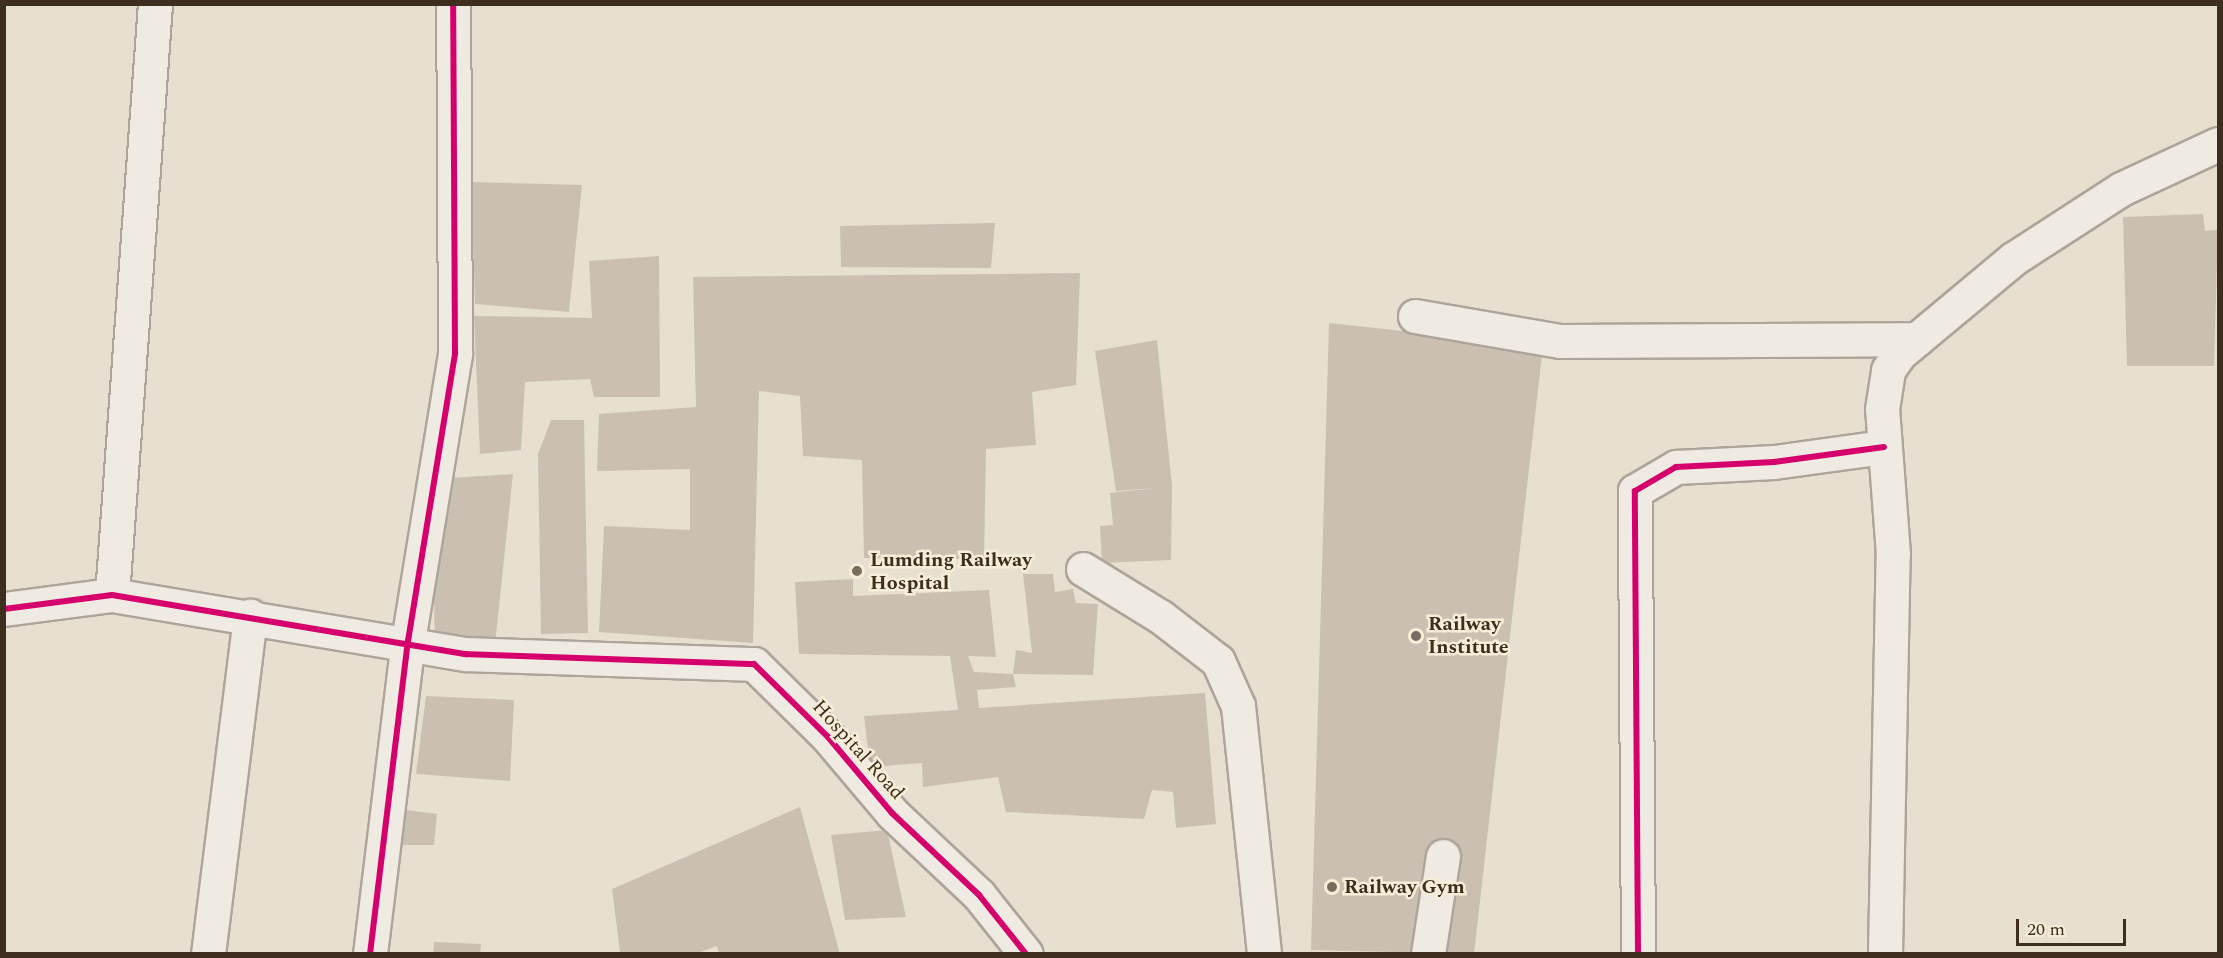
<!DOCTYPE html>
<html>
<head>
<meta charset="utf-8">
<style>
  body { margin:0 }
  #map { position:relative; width:2223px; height:958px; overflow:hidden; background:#e7e0d1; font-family:Spectral,serif }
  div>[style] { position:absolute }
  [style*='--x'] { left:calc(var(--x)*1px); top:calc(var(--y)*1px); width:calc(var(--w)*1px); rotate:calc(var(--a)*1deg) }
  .building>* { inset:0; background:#cbbfb2 }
  .roads { filter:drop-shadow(2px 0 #ada599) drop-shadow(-2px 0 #ada599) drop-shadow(0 2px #ada599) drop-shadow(0 -2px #ada599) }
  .minor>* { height:33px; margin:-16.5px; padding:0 16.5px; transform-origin:16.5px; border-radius:16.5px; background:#efebe3 }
  .tertiary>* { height:33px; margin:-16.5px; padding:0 16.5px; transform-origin:16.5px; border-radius:16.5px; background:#efebe3 }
  .secondary>* { height:33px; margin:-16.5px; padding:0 16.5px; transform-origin:16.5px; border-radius:16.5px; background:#efebe3 }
  .cycleway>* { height:6px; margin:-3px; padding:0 3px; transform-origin:3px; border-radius:3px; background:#d6006c }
  .dots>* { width:16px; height:16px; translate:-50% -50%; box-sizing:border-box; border:3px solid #f7eed8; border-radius:50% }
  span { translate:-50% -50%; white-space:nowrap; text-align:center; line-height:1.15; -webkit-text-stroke:5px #f7eed8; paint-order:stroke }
  .poi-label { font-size:20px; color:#3d2e20; font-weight:700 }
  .left { translate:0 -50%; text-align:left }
  .street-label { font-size:20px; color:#3d2e20 }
  .frame { position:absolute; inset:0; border:6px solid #3d2e20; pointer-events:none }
  .scale { position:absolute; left:2016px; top:919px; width:110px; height:27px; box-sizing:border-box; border:3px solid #3d2e20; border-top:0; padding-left:8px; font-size:18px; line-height:21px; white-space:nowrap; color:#3d2e20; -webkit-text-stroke:4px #f7eed8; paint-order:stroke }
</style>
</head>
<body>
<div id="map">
  <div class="building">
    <div style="clip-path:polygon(471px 182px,582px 185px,569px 312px,475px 304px)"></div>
    <div style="clip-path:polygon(2203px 214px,2205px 231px,2218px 230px,2214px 366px,2127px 366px,2123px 217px)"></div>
    <div style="clip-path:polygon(995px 223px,991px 268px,841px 267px,840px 226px)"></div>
    <div style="clip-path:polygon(659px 256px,660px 397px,594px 397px,590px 379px,525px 382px,521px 450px,480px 454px,474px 316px,592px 318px,589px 261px)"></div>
    <div style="clip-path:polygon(1080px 273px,1076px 385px,1032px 392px,1036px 445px,986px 449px,984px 559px,864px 558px,862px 460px,803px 456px,800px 396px,759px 391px,753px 643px,599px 632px,604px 526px,690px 530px,690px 469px,597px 471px,599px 414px,696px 407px,693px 277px)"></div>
    <div style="clip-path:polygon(1329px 323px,1543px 346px,1474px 954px,1311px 950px)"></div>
    <div style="clip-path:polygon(1157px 340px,1172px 486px,1171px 560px,1102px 563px,1100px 526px,1113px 525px,1110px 493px,1154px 488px,1116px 491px,1095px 351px)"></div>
    <div style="clip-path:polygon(551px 420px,584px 420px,588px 633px,541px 634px,538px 454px)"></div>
    <div style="clip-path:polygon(513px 474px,494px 654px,435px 653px,432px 479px)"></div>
    <div style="clip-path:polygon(1023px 574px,1053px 574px,1055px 592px,1073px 589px,1076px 603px,1098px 604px,1093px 675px,1013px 674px,1016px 687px,977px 690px,979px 708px,1205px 693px,1216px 824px,1176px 828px,1173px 792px,1152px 790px,1144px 819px,1006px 812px,998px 777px,923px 787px,922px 763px,870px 767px,864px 716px,958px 710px,950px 656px,799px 654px,795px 582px,853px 579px,853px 596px,989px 590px,996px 657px,968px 656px,974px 672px,1013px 674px,1016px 650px,1032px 653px)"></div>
    <div style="clip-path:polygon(426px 696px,514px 700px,510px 781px,416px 774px)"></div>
    <div style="clip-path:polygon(800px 807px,840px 954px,719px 954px,717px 946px,695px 954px,620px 952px,612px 889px)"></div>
    <div style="clip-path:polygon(406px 810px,437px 814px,434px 845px,401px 845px)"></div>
    <div style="clip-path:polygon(887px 830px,906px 917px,845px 920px,831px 835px)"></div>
    <div style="clip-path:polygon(434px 942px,481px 944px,480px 954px,433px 954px)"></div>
  </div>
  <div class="roads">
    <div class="minor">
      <div style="--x:1415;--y:316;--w:147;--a:9.8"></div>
      <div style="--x:1560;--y:341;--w:357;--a:-0.3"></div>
      <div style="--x:1083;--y:569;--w:92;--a:31.6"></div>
      <div style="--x:1161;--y:617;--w:72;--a:37.7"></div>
      <div style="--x:1218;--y:661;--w:49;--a:66"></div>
      <div style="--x:1238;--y:706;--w:249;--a:84"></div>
      <div style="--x:112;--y:595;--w:593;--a:-85.84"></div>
      <div style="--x:4;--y:609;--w:109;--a:-7.4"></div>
      <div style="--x:112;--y:595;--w:359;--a:9.5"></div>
      <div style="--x:466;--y:654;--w:288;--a:2"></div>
      <div style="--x:754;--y:664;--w:104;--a:44.6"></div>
      <div style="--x:828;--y:737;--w:99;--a:49.9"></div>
      <div style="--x:892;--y:813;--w:120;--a:43.3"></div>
      <div style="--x:979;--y:895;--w:75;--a:51.5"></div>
      <div style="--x:208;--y:954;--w:341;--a:-82.9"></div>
      <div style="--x:1428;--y:954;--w:99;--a:-81.3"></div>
      <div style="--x:1638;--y:954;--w:463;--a:-90.4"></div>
      <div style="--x:1635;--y:491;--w:48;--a:-30.3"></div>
      <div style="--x:1676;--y:467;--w:98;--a:-2.9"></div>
      <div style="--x:1774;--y:462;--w:111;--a:-7.8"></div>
    </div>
    <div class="tertiary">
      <div style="--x:370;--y:954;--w:315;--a:-83.1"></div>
      <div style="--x:408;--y:641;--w:291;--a:-80.7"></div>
      <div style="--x:455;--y:354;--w:350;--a:-90.3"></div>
    </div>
    <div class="secondary">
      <div style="--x:1885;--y:954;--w:400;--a:-88.9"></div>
      <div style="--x:1893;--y:554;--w:145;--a:-94.3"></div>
      <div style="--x:1882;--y:409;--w:39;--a:-81"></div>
      <div style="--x:1888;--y:370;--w:19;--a:-55"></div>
      <div style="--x:1899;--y:354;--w:148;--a:-39.8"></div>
      <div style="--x:2013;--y:259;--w:129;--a:-32.9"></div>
      <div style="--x:2121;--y:189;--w:107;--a:-24.9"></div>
    </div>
  </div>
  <div class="cycleway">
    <div style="--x:4;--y:609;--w:109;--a:-7.4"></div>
    <div style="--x:112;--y:595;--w:359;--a:9.5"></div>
    <div style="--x:466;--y:654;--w:288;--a:2"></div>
    <div style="--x:754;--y:664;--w:104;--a:44.6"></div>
    <div style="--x:828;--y:737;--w:99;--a:49.9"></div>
    <div style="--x:892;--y:813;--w:120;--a:43.3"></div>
    <div style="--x:979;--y:895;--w:75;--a:51.5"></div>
    <div style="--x:370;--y:954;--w:315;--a:-83.1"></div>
    <div style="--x:408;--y:641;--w:291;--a:-80.7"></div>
    <div style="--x:455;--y:354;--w:350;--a:-90.3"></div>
    <div style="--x:1638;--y:954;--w:463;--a:-90.4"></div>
    <div style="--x:1635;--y:491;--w:48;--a:-30.3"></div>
    <div style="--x:1676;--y:467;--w:98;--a:-2.9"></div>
    <div style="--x:1774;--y:462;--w:111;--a:-7.8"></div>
  </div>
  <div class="dots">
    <div style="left:857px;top:571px;background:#786c5e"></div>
    <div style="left:1416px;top:636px;background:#786c5e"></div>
    <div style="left:1332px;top:887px;background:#786c5e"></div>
  </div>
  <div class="poi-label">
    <span class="left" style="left:870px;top:572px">Lumding Railway<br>Hospital</span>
    <span class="left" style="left:1428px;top:636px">Railway<br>Institute</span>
    <span class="left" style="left:1344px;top:887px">Railway Gym</span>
  </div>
  <div class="street-label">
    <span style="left:858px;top:750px;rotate:48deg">Hospital Road</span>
  </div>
  <div class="frame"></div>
  <div class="scale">20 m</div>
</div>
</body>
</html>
